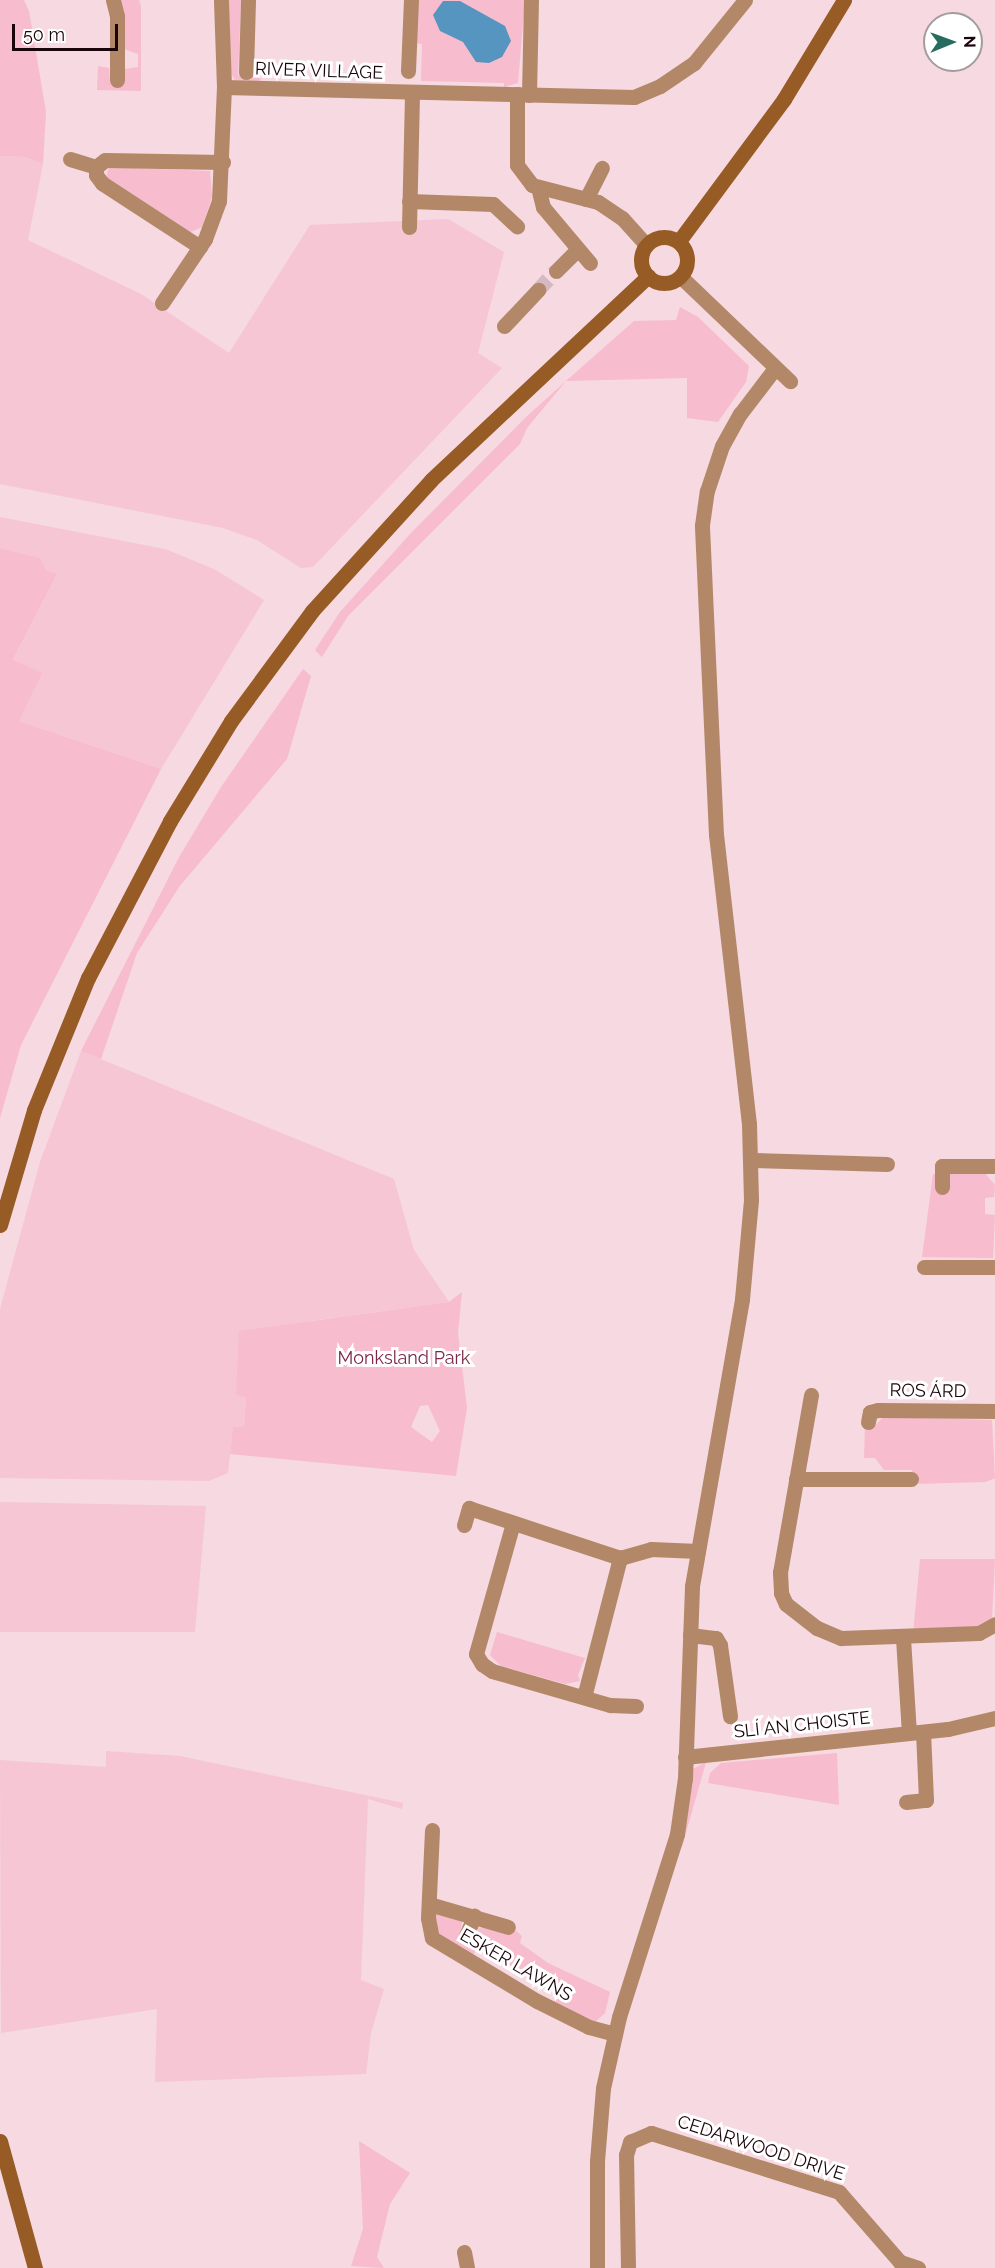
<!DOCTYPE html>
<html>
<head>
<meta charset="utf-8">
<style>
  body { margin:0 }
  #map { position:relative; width:995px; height:2268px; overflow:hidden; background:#f6d9e1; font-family:Raleway,sans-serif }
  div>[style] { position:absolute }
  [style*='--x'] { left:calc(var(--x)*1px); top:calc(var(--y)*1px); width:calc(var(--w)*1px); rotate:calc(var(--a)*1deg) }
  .built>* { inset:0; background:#f6c6d4 }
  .green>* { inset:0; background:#f7bcce }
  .water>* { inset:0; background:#5595bf }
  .street-tunnel>* { height:15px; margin-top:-7.5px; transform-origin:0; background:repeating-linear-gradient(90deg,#d5b9c1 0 15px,transparent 0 23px) }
  .street>* { height:15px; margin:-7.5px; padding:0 7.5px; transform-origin:7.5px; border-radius:7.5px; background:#b28868 }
  .secondary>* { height:15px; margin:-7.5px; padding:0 7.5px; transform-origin:7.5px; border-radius:7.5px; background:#975c26 }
  .secondary>.ring { margin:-7.5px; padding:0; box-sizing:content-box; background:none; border:15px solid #975c26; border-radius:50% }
  span { translate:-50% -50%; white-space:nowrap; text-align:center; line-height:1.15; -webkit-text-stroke:6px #fff; paint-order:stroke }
  .street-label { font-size:18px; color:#1a050c }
  .park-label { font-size:18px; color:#7b2749 }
  .north { position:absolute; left:923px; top:12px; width:60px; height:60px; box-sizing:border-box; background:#fff; border:2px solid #a39b9e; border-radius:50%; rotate:89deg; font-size:16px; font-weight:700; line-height:24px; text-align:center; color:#1a050c }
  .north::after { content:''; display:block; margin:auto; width:21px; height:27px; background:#266c5f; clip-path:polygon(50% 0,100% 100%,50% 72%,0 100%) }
  .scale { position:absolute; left:12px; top:24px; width:106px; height:27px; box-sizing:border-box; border:3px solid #1a050c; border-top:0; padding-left:8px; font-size:18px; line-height:21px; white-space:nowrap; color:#1a050c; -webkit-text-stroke:4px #fff; paint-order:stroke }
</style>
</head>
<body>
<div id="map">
  <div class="built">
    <div style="clip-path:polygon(0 156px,25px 157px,43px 164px,28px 240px,141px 294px,229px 353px,310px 225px,448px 219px,504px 252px,478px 353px,502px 368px,313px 567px,301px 568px,257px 540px,223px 528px,0 484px)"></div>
    <div style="clip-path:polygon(0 517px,165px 549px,214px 569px,264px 600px,161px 769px,19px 721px,13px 661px,57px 574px,46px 570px,39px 558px,0 548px)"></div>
    <div style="clip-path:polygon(81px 1051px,394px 1179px,414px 1250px,449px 1302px,310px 1321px,236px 1395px,246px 1396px,244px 1427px,233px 1427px,228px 1473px,209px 1481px,0 1478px,0 1309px,40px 1162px)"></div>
    <div style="clip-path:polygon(0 1502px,206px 1506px,195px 1632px,0 1632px)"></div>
    <div style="clip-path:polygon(106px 1751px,180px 1756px,403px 1803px,402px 1809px,368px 1799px,361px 1980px,384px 1989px,371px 2033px,366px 2074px,155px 2082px,157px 2009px,1px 2033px,0 1760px,106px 1767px)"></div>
  </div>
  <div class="green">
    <div style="clip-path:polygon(0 0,24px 0,29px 11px,46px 112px,43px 164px,25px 157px,0 156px)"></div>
    <div style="clip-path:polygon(119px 0,139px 0,141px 6px,141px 91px,97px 90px,98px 66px,109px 68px,110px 83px,122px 77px,125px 69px,138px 67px,138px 54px,124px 49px)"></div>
    <div style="clip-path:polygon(228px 0,241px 0,238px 75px,252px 75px,254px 65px,263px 62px,260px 82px,235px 80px,231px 73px)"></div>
    <div style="clip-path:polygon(417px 0,525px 0,518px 83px,504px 87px,504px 83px,421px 81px,422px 44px,416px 43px)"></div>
    <div style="clip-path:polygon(109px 167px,210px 171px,212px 197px,202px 227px,191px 232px,180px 227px,106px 178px)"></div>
    <div style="clip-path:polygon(680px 307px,698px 317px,749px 366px,746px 382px,718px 422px,687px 418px,687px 378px,566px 381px,527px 428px,520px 444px,348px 616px,322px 657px,315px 650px,340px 612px,411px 533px,526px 417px,566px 381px,634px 321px,676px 320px)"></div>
    <div style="clip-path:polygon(0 548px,40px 558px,46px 570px,57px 574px,13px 660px,42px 673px,19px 721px,161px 769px,21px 1045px,0 1118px)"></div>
    <div style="clip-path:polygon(303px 669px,311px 676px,287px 759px,179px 887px,137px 953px,101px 1059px,81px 1051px,178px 859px,221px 787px)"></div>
    <div style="clip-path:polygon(984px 1172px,995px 1185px,994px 1197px,985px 1198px,985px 1214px,995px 1215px,993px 1258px,922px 1257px,933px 1174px)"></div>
    <div style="clip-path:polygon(evenodd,462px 1292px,458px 1333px,467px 1408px,456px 1476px,230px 1454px,233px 1427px,244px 1427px,246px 1397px,236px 1395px,239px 1331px,449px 1302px,462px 1292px,428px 1405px,440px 1431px,432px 1442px,411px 1427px,420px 1406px,428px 1405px)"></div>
    <div style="clip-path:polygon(883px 1417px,992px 1420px,995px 1478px,986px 1482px,913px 1484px,912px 1470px,884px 1470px,875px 1458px,864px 1458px,865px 1426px,875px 1426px)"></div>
    <div style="clip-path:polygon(920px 1559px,995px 1559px,992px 1618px,983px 1627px,913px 1634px)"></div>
    <div style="clip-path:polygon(497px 1632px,585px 1658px,578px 1675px,580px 1681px,565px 1684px,501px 1666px,490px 1655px)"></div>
    <div style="clip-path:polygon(837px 1753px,839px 1805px,708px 1783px,710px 1773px,721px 1763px)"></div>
    <div style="clip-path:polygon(706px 1762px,682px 1847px,681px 1847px,693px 1769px)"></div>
    <div style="clip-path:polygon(438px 1913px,462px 1921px,460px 1939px,471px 1944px,479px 1928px,515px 1930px,522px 1936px,520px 1943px,548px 1963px,610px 1992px,605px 2013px,595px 2022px,553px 2003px,559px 1993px,479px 1947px,472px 1956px,438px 1935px,434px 1918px)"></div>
    <div style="clip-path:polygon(359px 2141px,410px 2173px,390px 2204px,377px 2257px,384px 2268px,351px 2266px,363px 2229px)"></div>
  </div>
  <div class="water">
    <div style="clip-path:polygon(443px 1px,460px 1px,505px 26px,511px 41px,502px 57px,489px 63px,476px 62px,463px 42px,440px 31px,433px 15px)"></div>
  </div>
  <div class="street-tunnel">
    <div style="--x:538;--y:290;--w:26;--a:-47"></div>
  </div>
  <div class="street">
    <div style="--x:113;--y:0;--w:16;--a:76"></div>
    <div style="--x:117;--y:16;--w:64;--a:90"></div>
    <div style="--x:408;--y:71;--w:71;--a:-87.6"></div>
    <div style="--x:246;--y:72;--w:72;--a:-88.4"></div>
    <div style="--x:224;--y:87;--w:410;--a:1.4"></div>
    <div style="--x:634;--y:97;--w:28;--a:-23"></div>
    <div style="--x:660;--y:86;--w:41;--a:-34.1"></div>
    <div style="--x:694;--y:63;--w:81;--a:-51"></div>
    <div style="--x:517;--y:94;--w:71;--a:90"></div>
    <div style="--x:517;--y:165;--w:25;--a:53"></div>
    <div style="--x:532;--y:185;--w:68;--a:14.4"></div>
    <div style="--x:598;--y:202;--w:29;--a:34"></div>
    <div style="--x:622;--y:218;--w:36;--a:48"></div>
    <div style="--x:529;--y:95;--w:95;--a:-88.8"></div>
    <div style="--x:70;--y:159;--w:27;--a:17"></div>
    <div style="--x:538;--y:187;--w:21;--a:76"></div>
    <div style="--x:543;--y:207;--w:73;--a:50"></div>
    <div style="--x:586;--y:199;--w:35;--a:-63"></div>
    <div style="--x:409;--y:201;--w:84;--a:2"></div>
    <div style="--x:493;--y:204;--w:33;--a:43"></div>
    <div style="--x:409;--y:227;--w:134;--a:-88.7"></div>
    <div style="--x:200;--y:247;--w:117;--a:-146.9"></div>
    <div style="--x:102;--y:183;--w:10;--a:-127"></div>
    <div style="--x:96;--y:175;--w:8;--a:-90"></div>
    <div style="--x:96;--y:167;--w:11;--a:-38"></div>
    <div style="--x:105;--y:160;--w:118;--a:1"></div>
    <div style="--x:556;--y:271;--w:31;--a:-45"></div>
    <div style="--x:681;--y:277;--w:151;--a:43.7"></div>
    <div style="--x:162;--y:303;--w:77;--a:-56.1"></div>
    <div style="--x:205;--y:239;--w:40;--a:-69.8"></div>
    <div style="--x:219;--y:201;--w:114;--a:-87.5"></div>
    <div style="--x:224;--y:87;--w:87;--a:-92"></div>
    <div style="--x:504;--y:326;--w:50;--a:-46.6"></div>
    <div style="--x:752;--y:1160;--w:135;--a:1.7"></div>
    <div style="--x:942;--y:1187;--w:21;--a:-90"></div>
    <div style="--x:942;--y:1166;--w:53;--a:0"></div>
    <div style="--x:924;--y:1267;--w:71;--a:0"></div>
    <div style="--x:811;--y:1395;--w:180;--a:99.9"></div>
    <div style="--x:780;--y:1572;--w:21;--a:87"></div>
    <div style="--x:781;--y:1593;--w:12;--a:66"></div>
    <div style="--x:786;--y:1604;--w:39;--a:38"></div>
    <div style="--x:817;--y:1628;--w:26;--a:23"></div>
    <div style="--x:841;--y:1638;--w:138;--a:-2.1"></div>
    <div style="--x:979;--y:1633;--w:18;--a:-29"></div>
    <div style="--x:868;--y:1422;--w:10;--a:-79"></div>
    <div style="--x:870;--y:1412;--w:8;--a:-14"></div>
    <div style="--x:878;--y:1410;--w:117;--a:0.5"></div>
    <div style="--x:796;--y:1479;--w:115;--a:0"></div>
    <div style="--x:513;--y:1523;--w:136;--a:105.8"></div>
    <div style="--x:476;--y:1654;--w:12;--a:59"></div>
    <div style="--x:482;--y:1664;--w:12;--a:35"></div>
    <div style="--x:492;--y:1671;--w:123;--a:16.1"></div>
    <div style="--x:610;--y:1705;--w:26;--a:2"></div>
    <div style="--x:464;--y:1525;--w:18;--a:-74"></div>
    <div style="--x:469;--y:1508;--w:159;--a:18.3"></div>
    <div style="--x:620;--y:1558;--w:32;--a:-16"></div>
    <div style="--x:651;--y:1549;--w:47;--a:2.4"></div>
    <div style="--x:690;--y:1635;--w:26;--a:7"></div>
    <div style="--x:716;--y:1638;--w:8;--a:60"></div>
    <div style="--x:720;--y:1645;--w:72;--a:82"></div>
    <div style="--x:903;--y:1638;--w:95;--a:86.4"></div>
    <div style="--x:584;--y:1697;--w:144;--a:-75.5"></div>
    <div style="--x:685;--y:1757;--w:264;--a:-6.1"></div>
    <div style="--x:948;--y:1729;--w:48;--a:-13.2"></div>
    <div style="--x:906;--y:1802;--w:20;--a:-6"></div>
    <div style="--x:926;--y:1800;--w:68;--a:-92.5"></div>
    <div style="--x:432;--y:1830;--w:88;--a:92.6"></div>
    <div style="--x:428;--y:1918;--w:20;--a:79"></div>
    <div style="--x:432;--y:1938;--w:122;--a:31"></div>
    <div style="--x:537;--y:2001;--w:58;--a:26.6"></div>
    <div style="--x:589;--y:2027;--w:27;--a:15"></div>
    <div style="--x:429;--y:1904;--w:82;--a:16.2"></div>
    <div style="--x:466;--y:1936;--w:22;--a:-68"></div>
    <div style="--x:464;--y:2252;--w:16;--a:79"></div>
    <div style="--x:597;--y:2268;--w:107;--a:-90"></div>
    <div style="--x:597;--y:2161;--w:73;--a:-85.3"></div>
    <div style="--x:603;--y:2088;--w:73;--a:-77.3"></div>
    <div style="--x:619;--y:2017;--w:192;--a:-72.4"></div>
    <div style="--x:677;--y:1834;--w:57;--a:-81.9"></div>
    <div style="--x:685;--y:1778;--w:192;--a:-87.9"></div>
    <div style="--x:692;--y:1586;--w:291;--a:-80.1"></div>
    <div style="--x:742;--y:1299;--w:99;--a:-84.8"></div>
    <div style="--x:751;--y:1200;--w:76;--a:-91.5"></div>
    <div style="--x:749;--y:1124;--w:291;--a:-96.5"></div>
    <div style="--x:716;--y:835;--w:310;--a:-92.6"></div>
    <div style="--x:702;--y:525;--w:34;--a:-82"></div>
    <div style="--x:707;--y:491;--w:47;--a:-71.6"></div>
    <div style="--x:722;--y:446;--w:37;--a:-61"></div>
    <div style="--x:740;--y:414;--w:58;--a:-52.7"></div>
    <div style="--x:628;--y:2268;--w:113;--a:-91"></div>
    <div style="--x:626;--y:2155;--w:14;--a:-73"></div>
    <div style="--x:630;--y:2142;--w:23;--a:-23"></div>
    <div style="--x:651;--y:2133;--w:197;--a:17.4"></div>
    <div style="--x:839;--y:2192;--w:93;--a:48.9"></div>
    <div style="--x:900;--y:2262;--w:19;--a:18"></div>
  </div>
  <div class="secondary">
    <div class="ring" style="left:641px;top:237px;width:31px;height:31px"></div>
    <div style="--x:679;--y:241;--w:177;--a:-53.5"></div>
    <div style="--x:784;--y:99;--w:116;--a:-58.8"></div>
    <div style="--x:0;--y:1225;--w:120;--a:-73.5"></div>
    <div style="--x:34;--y:1110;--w:143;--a:-67.8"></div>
    <div style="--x:88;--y:978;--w:177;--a:-62.4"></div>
    <div style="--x:170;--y:821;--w:117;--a:-58.6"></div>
    <div style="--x:231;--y:721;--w:137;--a:-53.6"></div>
    <div style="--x:312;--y:611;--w:177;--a:-47.7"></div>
    <div style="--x:431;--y:480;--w:298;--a:-43.2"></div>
    <div style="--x:0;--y:2141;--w:132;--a:74.6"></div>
  </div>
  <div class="street-label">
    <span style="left:319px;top:71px;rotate:2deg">RIVER VILLAGE</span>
    <span style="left:928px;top:1391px;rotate:1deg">ROS ÁRD</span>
    <span style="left:802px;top:1725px;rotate:-6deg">SLÍ AN CHOISTE</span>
    <span style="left:516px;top:1965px;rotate:30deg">ESKER LAWNS</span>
    <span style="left:761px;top:2148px;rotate:18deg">CEDARWOOD DRIVE</span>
  </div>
  <div class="park-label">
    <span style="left:404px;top:1358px">Monksland Park</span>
  </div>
  <div class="north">N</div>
  <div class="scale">50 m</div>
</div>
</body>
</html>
